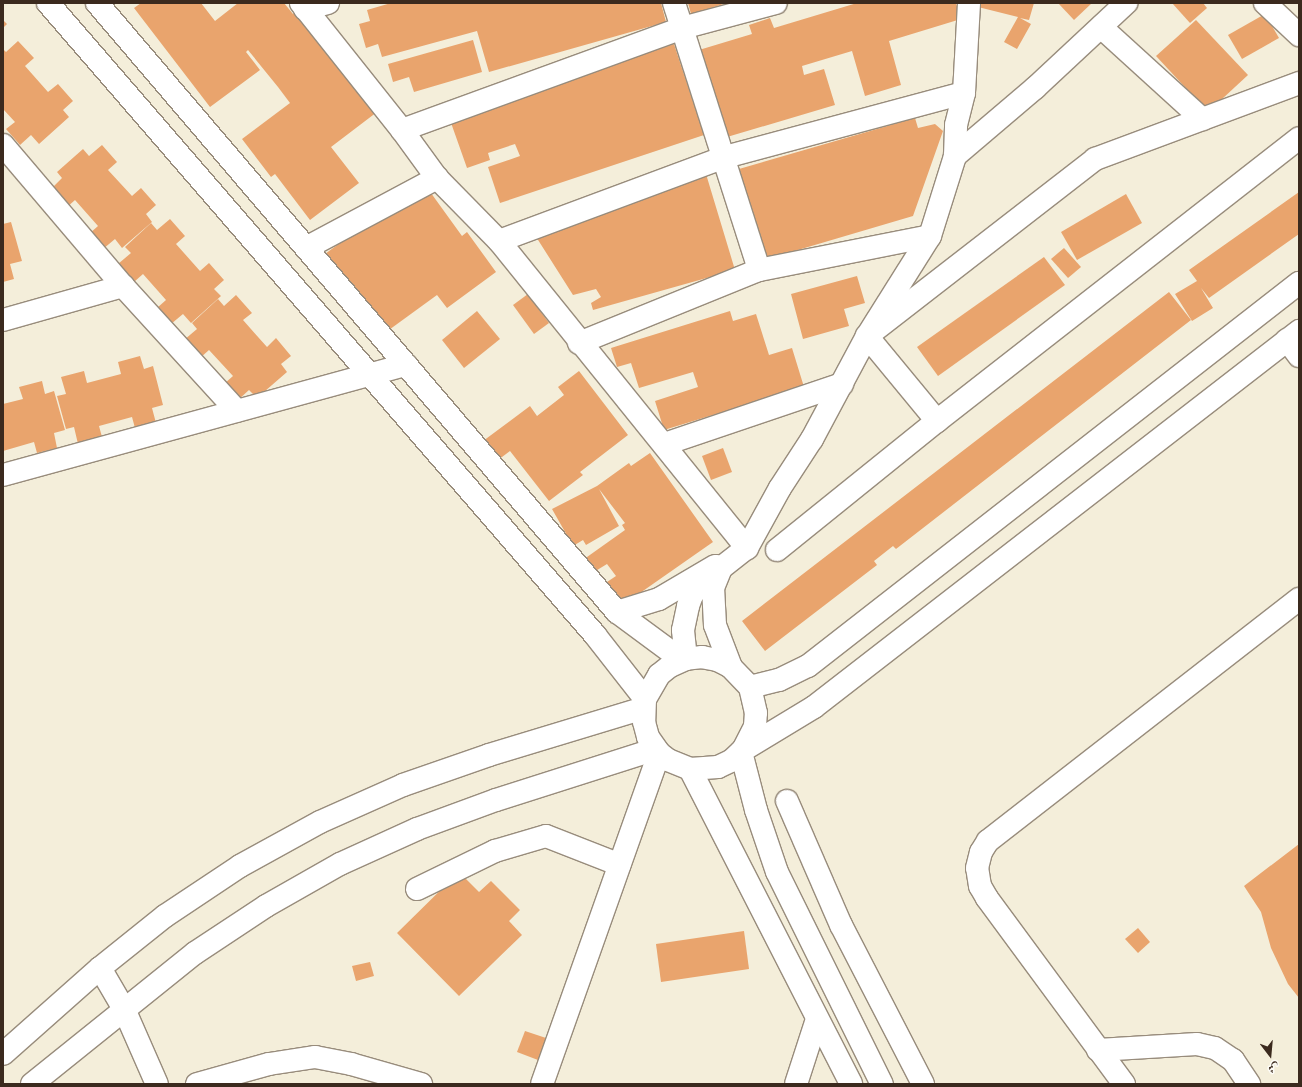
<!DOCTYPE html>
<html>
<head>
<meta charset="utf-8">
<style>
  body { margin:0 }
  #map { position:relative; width:1302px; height:1087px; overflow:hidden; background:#f4eeda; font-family:"Old Standard TT",Amiri,serif }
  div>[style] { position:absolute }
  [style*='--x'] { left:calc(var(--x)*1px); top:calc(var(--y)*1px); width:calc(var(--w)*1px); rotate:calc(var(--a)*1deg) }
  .building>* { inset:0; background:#e9a46d }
  .roads { filter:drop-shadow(1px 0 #988c7c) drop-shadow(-1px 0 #988c7c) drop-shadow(0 1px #988c7c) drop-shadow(0 -1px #988c7c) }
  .minor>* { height:22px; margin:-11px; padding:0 11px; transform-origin:11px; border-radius:11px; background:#fff }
  .major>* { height:22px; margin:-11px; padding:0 11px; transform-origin:11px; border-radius:11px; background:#fff }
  span { translate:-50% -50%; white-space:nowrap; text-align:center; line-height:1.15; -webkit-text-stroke:3.5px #fdfcf7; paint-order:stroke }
  .frame { position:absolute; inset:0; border:4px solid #3b2a1e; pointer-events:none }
  .north { position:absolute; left:1250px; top:1035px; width:40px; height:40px; -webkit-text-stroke:3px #fdfcf7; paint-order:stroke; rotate:164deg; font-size:11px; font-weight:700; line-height:16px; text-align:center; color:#3b2a1e }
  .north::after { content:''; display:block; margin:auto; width:14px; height:18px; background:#3b2a1e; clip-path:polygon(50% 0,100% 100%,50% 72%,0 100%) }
</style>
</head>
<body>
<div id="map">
  <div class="building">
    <div style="clip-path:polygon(141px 3px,201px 3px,215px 21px,238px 3px,284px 3px,293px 14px,296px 11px,377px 112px,331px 147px,359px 183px,310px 220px,275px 174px,271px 177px,242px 139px,290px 103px,278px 87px,248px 50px,246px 52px,260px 70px,210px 107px,134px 8px)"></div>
    <div style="clip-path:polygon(391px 3px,661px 3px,666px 22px,489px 72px,477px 31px,382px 57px,378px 44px,366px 48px,359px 24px,370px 21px,367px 10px)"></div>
    <div style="clip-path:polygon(688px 3px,727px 3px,691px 14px)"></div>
    <div style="clip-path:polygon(857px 3px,956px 3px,961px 19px,889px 41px,901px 85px,865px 96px,852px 51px,802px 66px,804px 75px,824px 69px,835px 105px,727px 137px,699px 50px,752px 34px,749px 25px,770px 18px,774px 28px)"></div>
    <div style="clip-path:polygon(979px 3px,1034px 3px,1029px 20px,1020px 18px,1031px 24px,1017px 49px,1004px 42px,1018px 17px,978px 7px)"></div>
    <div style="clip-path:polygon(1058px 3px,1092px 3px,1074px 20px)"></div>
    <div style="clip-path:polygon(1172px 3px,1203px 3px,1207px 8px,1190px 23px)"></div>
    <div style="clip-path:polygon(1265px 14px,1279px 38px,1242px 59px,1228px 35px)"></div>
    <div style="clip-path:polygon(3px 20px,7px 24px,3px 28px)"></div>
    <div style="clip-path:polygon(1196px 20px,1248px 75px,1208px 112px,1156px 56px)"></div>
    <div style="clip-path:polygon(473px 40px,482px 72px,414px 92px,409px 77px,393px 82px,388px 64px)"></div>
    <div style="clip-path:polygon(18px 41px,34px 58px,25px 66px,48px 92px,58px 84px,73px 101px,63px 110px,69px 117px,39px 144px,31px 135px,20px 145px,6px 129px,15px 122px,3px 109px,3px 49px,6px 52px)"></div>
    <div style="clip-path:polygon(674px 44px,704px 135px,500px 203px,488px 167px,520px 156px,515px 144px,488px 153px,490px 160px,467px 168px,450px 120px)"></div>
    <div style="clip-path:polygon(915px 118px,918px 128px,935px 124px,943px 131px,913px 216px,764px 260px,739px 169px)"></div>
    <div style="clip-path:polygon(102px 145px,117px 162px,108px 170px,132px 196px,141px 188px,156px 205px,146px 214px,152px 222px,122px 248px,115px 239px,103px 249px,89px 234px,98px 226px,75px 200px,66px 208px,50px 190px,62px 178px,57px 172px,83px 149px,89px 156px)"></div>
    <div style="clip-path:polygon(706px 174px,735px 270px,593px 310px,591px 303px,601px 297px,596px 289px,573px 295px,533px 232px)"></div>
    <div style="clip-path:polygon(423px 182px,462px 236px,467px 232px,496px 272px,447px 308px,437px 295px,382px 335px,325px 254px)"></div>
    <div style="clip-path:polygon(1299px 192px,1299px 234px,1209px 298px,1201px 288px,1213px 308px,1192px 321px,1175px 294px,1197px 281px,1189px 270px)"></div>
    <div style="clip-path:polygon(1126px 194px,1142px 223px,1077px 260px,1061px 232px)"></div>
    <div style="clip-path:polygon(170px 219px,185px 236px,176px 244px,200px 271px,209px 263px,224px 280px,214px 289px,221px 296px,191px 323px,183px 314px,171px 324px,157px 308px,166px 300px,143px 274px,134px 282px,118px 264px,131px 253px,125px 247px,151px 223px,157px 230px)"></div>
    <div style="clip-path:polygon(11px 222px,22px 261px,10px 264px,14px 279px,3px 282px,3px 224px)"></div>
    <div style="clip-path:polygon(1064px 248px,1081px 267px,1068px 278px,1051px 259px)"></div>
    <div style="clip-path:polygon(1044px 257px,1065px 285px,938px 376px,917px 347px)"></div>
    <div style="clip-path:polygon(857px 276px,865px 303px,844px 309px,849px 326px,803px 339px,791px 294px)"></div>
    <div style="clip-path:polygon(1169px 292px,1191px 320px,896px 549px,893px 546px,874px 561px,877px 565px,765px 651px,742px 621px)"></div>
    <div style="clip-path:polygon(528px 294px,549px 323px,534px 334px,513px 305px)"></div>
    <div style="clip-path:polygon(236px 295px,252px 313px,243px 320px,267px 347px,276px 338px,291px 356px,281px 364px,287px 372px,257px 398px,249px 390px,238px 400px,224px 384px,233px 376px,209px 350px,200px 358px,184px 340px,197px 329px,192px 323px,218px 299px,224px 306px)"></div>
    <div style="clip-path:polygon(477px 311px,500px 339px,464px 368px,442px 340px)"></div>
    <div style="clip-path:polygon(730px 311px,733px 321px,756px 314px,769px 355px,792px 348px,804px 387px,664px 430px,655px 401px,698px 387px,693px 372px,639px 388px,631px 363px,617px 367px,611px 348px)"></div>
    <div style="clip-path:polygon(140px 356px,144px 369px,153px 366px,163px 405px,152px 408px,156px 423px,135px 428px,132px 417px,99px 426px,102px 437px,78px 444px,74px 427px,66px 429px,57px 396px,66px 394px,61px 377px,84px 371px,87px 383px,121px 374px,118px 362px)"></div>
    <div style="clip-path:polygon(579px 371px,628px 435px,580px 472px,583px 475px,549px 501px,510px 451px,494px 463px,479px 444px,530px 406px,537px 416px,564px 395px,558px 387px)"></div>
    <div style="clip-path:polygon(42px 381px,45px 394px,54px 391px,65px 430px,54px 433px,57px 448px,37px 453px,34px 442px,3px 451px,3px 404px,23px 399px,19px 387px)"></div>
    <div style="clip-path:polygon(723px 448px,732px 472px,711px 480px,702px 456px)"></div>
    <div style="clip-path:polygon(650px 453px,713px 542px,620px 607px,604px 584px,616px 576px,607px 564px,589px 575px,580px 562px,625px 530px,622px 525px,625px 523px,599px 489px,619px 526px,586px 545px,583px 540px,573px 546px,552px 509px,597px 486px,629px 463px,631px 466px)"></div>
    <div style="clip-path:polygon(1299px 844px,1299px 998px,1288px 984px,1271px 948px,1261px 912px,1244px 886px)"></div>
    <div style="clip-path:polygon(459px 872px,479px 892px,491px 881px,520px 910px,509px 921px,522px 935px,459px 996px,397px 933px)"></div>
    <div style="clip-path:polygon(1138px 928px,1150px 942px,1138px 953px,1125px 939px)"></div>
    <div style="clip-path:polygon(744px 931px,749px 969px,661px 982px,656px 944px)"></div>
    <div style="clip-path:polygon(370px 962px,374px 976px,356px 981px,352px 966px)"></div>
    <div style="clip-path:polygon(525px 1031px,546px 1038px,538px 1060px,517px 1052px)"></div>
  </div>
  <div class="roads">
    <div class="minor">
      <div style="--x:301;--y:3;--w:162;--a:51.5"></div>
      <div style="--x:402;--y:130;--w:59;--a:53.9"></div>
      <div style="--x:437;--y:178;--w:88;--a:45.5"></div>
      <div style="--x:499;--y:241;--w:395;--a:51.1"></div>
      <div style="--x:674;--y:3;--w:280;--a:72.3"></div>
      <div style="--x:1265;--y:3;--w:47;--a:43.3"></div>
      <div style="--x:305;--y:9;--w:24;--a:-15"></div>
      <div style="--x:1101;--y:27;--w:137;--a:42.3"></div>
      <div style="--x:402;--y:130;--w:298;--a:-20"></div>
      <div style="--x:682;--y:28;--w:97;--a:-14.9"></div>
      <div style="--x:3;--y:145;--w:185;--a:49.6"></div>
      <div style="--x:123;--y:286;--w:169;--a:47.6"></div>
      <div style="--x:955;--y:156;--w:105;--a:-40.4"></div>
      <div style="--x:1035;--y:88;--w:125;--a:-43"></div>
      <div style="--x:499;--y:241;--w:241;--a:-20.4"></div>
      <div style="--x:725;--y:157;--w:247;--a:-15"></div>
      <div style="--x:306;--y:248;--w:149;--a:-28.1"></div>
      <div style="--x:3;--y:320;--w:125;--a:-15.8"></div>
      <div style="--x:1287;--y:340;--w:20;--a:53"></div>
      <div style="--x:579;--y:343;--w:194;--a:-22.1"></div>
      <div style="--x:759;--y:270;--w:174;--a:-11.2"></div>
      <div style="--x:937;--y:421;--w:110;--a:-129.5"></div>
      <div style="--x:867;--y:336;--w:289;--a:-37.8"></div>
      <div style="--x:1095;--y:159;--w:218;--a:-20.4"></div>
      <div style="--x:665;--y:444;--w:187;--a:-18.7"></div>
      <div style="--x:3;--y:475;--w:418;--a:-15.3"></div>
      <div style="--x:777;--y:550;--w:206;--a:-38.9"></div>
      <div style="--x:937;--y:421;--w:459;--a:-38"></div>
      <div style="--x:686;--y:659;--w:29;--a:-96"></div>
      <div style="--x:683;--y:630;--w:25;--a:-78"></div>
      <div style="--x:688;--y:606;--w:12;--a:-70"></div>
      <div style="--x:692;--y:595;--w:38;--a:-50"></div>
      <div style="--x:731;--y:667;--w:45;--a:-110.9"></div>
      <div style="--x:715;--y:625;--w:37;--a:-93"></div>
      <div style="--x:713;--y:588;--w:22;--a:-68"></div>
      <div style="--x:721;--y:568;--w:33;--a:-38"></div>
      <div style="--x:747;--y:548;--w:68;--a:-61.2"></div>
      <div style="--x:780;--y:488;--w:59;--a:-56.9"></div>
      <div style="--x:812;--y:439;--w:117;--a:-61.9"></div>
      <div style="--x:867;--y:336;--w:118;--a:-57.8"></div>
      <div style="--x:930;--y:236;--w:84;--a:-72.6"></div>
      <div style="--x:955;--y:156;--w:31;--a:-88"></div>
      <div style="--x:956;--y:125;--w:33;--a:-76"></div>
      <div style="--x:964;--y:93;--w:90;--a:-86.8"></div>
      <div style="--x:750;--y:687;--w:30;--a:-14"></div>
      <div style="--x:779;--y:680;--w:32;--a:-26"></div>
      <div style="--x:808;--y:666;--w:623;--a:-37.96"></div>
      <div style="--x:743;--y:750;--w:83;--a:-31.2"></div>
      <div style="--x:814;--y:707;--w:614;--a:-37.78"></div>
      <div style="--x:787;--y:801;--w:135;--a:66.5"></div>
      <div style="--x:841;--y:925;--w:179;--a:62.7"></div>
      <div style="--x:417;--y:889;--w:87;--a:-26"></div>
      <div style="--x:495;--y:851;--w:53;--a:-16.4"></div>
      <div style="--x:546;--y:836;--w:79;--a:21.4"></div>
      <div style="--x:100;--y:968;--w:48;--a:59.7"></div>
      <div style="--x:124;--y:1009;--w:82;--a:66.3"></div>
      <div style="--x:1098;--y:1050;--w:99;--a:-3.5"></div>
      <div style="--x:1197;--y:1044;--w:18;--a:13"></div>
      <div style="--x:1215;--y:1048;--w:22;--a:34"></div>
      <div style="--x:1233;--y:1060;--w:29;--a:56"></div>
      <div style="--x:3;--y:1054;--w:130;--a:-41.6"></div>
      <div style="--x:100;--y:968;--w:83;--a:-38.7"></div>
      <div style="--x:165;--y:916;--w:90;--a:-33.7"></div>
      <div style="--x:240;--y:866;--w:91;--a:-28.8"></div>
      <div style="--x:320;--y:822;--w:91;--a:-24"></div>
      <div style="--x:403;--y:785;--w:91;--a:-19.2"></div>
      <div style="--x:489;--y:755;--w:162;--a:-16.9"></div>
      <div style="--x:32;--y:1084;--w:209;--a:-38.8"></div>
      <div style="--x:195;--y:953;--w:85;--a:-33.5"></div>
      <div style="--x:266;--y:906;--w:85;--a:-29.6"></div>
      <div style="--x:340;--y:864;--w:85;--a:-24.4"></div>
      <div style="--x:417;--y:829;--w:84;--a:-20.2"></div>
      <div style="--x:496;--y:800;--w:168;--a:-17.7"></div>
      <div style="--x:197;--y:1084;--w:75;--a:-15.5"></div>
      <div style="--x:269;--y:1064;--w:47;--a:-8.7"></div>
      <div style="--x:315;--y:1057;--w:37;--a:11"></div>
      <div style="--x:351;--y:1064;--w:73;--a:15.9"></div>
      <div style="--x:542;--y:1084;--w:351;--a:-70.5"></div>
      <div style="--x:796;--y:1084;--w:68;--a:-72.1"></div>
      <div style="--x:1124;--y:1084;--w:231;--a:-126.4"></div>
      <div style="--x:987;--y:898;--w:14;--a:-120"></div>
      <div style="--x:980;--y:886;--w:18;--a:-99"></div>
      <div style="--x:977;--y:868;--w:16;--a:-76"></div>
      <div style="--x:981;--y:852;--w:13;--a:-58"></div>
      <div style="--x:988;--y:841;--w:394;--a:-37.9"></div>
    </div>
    <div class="major">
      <div style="--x:48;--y:3;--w:836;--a:49.12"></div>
      <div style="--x:595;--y:635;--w:81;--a:52"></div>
      <div style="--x:645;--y:699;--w:23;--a:92"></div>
      <div style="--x:644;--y:722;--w:16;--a:75"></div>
      <div style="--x:648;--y:737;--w:19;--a:55"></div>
      <div style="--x:659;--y:753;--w:11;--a:38"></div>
      <div style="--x:668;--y:760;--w:24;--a:22"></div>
      <div style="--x:690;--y:769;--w:28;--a:-4"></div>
      <div style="--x:718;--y:767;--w:14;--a:-25"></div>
      <div style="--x:731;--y:761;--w:16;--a:-43"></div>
      <div style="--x:743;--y:750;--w:27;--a:-63"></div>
      <div style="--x:755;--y:726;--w:13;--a:-86"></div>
      <div style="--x:756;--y:713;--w:27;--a:-103"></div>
      <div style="--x:750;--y:687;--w:28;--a:-134"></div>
      <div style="--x:731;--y:667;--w:16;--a:-153"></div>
      <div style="--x:717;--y:660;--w:15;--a:-169"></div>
      <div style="--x:702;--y:657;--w:16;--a:173"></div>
      <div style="--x:686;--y:659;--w:17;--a:156"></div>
      <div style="--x:670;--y:666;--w:14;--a:141"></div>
      <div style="--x:659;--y:675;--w:28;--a:120"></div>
      <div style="--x:97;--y:3;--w:801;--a:49.51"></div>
      <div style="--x:617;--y:612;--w:81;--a:36.4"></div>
      <div style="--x:617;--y:612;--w:44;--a:-17.2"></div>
      <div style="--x:659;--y:599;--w:65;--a:-30.5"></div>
      <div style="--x:741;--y:752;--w:60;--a:75.5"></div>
      <div style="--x:756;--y:810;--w:65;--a:71.3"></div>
      <div style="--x:777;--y:872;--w:237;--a:63.7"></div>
      <div style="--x:690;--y:769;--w:354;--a:62.9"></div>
    </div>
  </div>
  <div class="frame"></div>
  <div class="north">ش</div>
</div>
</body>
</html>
